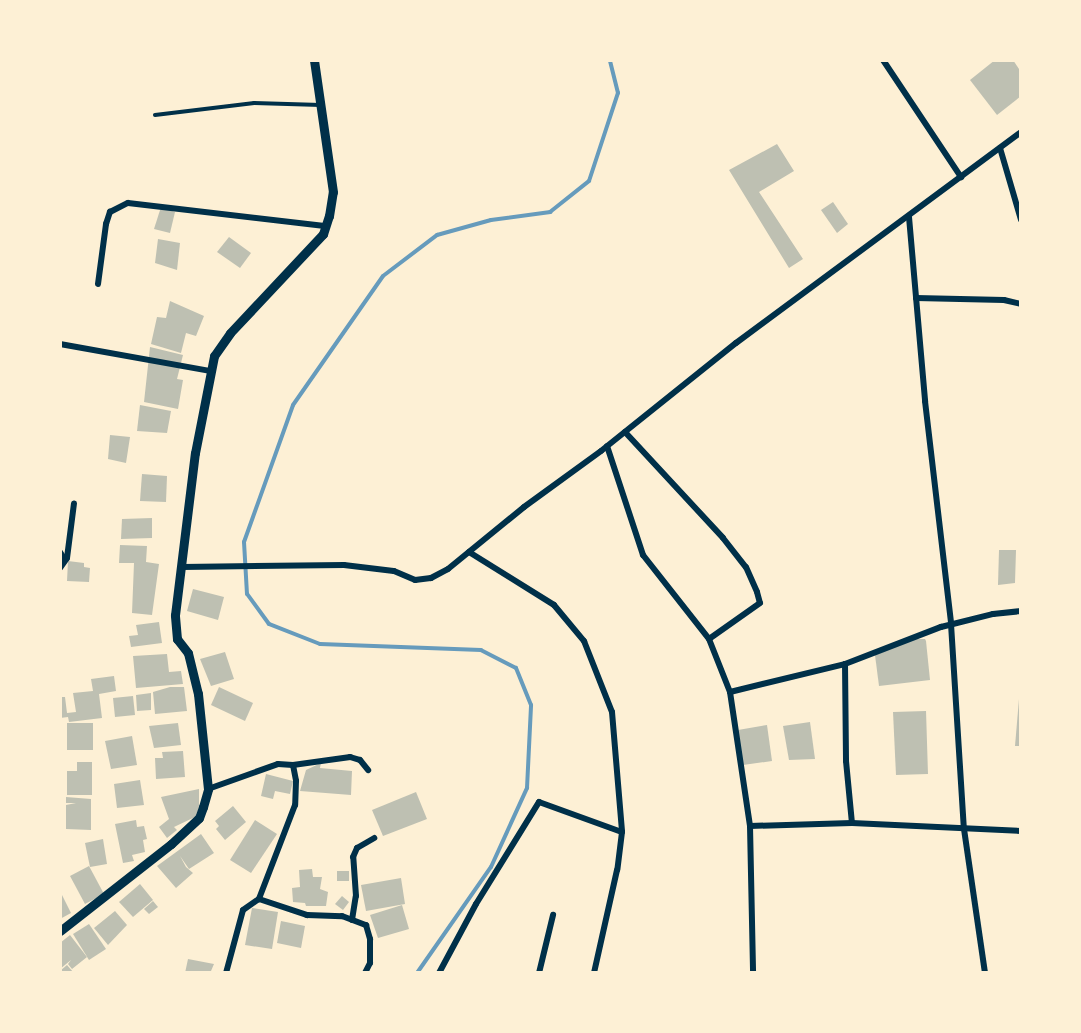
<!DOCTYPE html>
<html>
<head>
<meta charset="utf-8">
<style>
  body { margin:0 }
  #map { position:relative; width:1081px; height:1033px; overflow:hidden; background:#fdf0d5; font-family:Merriweather,serif }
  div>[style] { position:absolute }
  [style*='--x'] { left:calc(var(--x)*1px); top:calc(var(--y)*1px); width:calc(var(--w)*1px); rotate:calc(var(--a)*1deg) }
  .stream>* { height:4px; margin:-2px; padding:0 2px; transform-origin:2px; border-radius:2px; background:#669bbc }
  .building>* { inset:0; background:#bec0b2 }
  .service>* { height:4px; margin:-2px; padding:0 2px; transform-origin:2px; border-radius:2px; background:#003049 }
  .minor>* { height:6px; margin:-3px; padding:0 3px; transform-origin:3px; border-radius:3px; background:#003049 }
  .tertiary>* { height:9px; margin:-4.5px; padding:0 4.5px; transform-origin:4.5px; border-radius:4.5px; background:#003049 }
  span { translate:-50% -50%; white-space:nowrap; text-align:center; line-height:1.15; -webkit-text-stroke:4.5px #fdf0d5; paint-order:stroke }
  .frame { position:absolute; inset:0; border:62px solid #fdf0d5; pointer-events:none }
</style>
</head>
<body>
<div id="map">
  <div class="stream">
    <div style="--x:417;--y:973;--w:129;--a:-55.1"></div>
    <div style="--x:491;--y:867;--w:87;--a:-65.5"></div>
    <div style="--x:527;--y:788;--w:83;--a:-87.2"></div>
    <div style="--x:531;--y:705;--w:40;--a:-112"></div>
    <div style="--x:516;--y:668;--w:39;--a:-153"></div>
    <div style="--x:481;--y:650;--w:161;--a:-177.9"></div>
    <div style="--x:320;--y:644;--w:55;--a:-158.6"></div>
    <div style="--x:269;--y:624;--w:37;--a:-126"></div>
    <div style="--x:247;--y:594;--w:52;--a:-93.3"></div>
    <div style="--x:244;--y:542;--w:145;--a:-70.3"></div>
    <div style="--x:293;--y:405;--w:157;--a:-55.1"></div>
    <div style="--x:383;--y:276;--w:68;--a:-37.2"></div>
    <div style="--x:437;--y:235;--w:56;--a:-15.5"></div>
    <div style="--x:491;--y:220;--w:60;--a:-7.7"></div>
    <div style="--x:550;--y:212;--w:50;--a:-38.5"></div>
    <div style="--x:589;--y:181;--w:93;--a:-71.8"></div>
    <div style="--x:618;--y:93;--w:34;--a:-104"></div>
  </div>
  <div class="building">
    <div style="clip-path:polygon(995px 60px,1013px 60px,1021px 72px,1021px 96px,997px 115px,970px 80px)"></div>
    <div style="clip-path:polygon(777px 144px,794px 171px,759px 192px,803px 259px,789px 268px,729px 170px)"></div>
    <div style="clip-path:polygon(833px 202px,848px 224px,837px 233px,821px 210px)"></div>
    <div style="clip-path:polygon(161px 207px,175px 212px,170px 233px,154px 229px)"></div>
    <div style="clip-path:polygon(229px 237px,251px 253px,240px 268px,217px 252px)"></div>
    <div style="clip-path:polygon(158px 239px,180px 243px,177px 270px,155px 263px)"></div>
    <div style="clip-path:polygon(170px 301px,204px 316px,196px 336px,186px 333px,181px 353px,151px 344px,157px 317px,166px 318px)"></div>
    <div style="clip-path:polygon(150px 347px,183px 355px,177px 379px,183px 380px,178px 409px,144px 402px)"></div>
    <div style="clip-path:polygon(140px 405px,171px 411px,167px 433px,137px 431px)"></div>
    <div style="clip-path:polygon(110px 435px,130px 437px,126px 463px,108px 459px)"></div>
    <div style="clip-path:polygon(142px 474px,167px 476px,166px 502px,140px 501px)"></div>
    <div style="clip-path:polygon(152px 518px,152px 538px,121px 539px,122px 519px)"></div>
    <div style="clip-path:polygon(120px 545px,147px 546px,146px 562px,159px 564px,152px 615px,132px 613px,134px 563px,119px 563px)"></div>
    <div style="clip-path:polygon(999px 550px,1016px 550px,1015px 583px,998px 585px)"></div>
    <div style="clip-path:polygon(68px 561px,84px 563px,84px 567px,90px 568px,89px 582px,67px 581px)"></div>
    <div style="clip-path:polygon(193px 589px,224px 597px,218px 620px,187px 611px)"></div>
    <div style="clip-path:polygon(159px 622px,162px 643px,131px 647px,129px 636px,138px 635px,136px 625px)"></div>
    <div style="clip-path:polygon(915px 639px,925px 639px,926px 641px,930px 680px,879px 686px,875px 655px)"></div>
    <div style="clip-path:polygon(225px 652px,234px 679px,211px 686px,200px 659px)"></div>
    <div style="clip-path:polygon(167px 654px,169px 672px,181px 671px,183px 684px,136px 688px,133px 656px)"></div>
    <div style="clip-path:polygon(114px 676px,116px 691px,99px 694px,102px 718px,69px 722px,68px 717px,60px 718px,60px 697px,65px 697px,67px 713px,76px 712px,73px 693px,93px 691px,91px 679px)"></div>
    <div style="clip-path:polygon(170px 687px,184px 687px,187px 711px,155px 714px,153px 692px)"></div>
    <div style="clip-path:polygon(219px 687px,253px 703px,245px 721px,211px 705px)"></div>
    <div style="clip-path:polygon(151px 693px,151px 710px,137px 711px,136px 695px)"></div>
    <div style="clip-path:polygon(133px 696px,135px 715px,115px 717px,113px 698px)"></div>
    <div style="clip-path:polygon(1019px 699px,1021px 699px,1021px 746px,1015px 746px)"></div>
    <div style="clip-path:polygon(926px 711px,928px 774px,896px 775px,893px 712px)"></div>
    <div style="clip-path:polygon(810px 722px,815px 759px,789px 760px,783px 726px)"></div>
    <div style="clip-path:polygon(67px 723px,93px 723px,93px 750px,67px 750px)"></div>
    <div style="clip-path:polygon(178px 723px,181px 745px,154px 748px,149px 726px)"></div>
    <div style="clip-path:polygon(767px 725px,772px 761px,743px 765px,738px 730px)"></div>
    <div style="clip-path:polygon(132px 736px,137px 765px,111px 769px,105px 741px)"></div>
    <div style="clip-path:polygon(183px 751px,185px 777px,156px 779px,155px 758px,163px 758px,162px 752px)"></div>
    <div style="clip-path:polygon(77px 762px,92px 762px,92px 795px,67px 795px,67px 771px,77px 771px)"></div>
    <div style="clip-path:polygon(321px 763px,320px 768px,352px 771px,351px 795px,300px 791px,306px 770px)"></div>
    <div style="clip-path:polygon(266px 774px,293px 781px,290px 794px,275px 791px,273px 799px,261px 796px)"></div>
    <div style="clip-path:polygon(140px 780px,144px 805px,117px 808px,114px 784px)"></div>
    <div style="clip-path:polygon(199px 789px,199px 808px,195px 817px,174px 827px,177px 830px,167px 838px,159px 827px,169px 819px,161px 797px)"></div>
    <div style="clip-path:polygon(416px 792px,427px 819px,383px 836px,372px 810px)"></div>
    <div style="clip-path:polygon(66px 797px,91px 799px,91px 830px,66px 829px,66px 805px,76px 803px,66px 803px)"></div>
    <div style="clip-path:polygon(233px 806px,246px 822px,225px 840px,216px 829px,219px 826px,215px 821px)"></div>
    <div style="clip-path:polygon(136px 820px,137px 827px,144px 826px,147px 839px,143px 840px,145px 852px,132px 855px,134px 861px,123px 863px,115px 824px)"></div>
    <div style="clip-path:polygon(255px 820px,277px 834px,251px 873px,230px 860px)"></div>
    <div style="clip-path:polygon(201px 834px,214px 853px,189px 869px,180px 856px,186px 867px,193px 873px,176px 888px,157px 866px)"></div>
    <div style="clip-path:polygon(103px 839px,107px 864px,90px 867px,85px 843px)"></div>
    <div style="clip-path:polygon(89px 866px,104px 894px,85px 904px,70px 876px)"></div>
    <div style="clip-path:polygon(312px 869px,313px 877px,322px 877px,320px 889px,328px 892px,326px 906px,306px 906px,305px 903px,293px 902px,292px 888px,300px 887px,299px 870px)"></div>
    <div style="clip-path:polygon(337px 871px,349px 871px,349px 881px,337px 881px)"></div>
    <div style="clip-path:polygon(401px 878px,405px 904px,366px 911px,361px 885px)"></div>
    <div style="clip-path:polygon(140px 884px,153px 900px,133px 917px,119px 902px)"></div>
    <div style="clip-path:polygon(60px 891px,71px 913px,60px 919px)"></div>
    <div style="clip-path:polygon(342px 896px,349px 902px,343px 910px,335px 904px)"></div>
    <div style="clip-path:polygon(153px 901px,158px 907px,149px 914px,144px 909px)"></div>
    <div style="clip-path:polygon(402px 905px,409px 929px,378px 938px,370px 915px)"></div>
    <div style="clip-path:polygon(252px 908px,278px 912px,272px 949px,245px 945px)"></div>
    <div style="clip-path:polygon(115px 911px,127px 925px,108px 945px,94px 928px)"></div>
    <div style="clip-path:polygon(281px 921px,305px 926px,301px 948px,277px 943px)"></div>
    <div style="clip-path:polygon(89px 924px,106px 949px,89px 960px,73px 934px)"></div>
    <div style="clip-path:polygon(70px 935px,87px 957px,72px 969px,68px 964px,71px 960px,60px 969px,60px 943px)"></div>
    <div style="clip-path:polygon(188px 959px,214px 964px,211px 971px,215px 973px,185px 973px)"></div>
    <div style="clip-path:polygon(67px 965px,73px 972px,60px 973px,60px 971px)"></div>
  </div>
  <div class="service">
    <div style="--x:155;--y:115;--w:100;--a:-6.9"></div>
    <div style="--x:254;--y:103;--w:67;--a:1.7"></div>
  </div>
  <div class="minor">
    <div style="--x:883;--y:60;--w:141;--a:56.3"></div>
    <div style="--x:1000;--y:148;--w:75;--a:73.7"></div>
    <div style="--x:909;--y:217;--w:185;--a:85"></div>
    <div style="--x:925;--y:401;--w:225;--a:83.3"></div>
    <div style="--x:951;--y:624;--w:205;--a:86.4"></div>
    <div style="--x:964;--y:829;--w:146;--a:81.7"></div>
    <div style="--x:98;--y:284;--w:61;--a:-82.4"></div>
    <div style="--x:106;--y:224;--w:13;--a:-72"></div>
    <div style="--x:110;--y:212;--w:20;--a:-27"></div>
    <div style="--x:128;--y:203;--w:198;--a:6.7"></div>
    <div style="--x:916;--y:298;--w:88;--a:1.3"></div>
    <div style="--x:1004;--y:300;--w:17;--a:13"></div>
    <div style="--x:60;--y:344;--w:152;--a:10.2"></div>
    <div style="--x:625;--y:432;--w:144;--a:47.2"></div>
    <div style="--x:723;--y:538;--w:37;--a:52"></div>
    <div style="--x:746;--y:567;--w:27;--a:66"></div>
    <div style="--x:757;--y:592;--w:11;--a:75"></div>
    <div style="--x:760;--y:603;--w:62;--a:144.8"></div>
    <div style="--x:607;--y:446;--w:115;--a:71.7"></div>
    <div style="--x:643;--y:555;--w:107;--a:51.8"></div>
    <div style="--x:709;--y:639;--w:57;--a:68.4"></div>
    <div style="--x:730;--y:692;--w:135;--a:81.5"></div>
    <div style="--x:750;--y:826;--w:147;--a:88.8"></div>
    <div style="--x:60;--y:552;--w:9;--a:58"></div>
    <div style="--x:469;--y:552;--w:100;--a:31.9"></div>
    <div style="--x:554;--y:605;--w:47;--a:50.2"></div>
    <div style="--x:584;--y:641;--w:76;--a:68.5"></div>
    <div style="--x:612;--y:712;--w:120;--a:85.2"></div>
    <div style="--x:622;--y:832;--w:38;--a:97"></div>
    <div style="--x:617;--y:870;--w:106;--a:102.6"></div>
    <div style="--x:182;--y:567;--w:162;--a:-0.7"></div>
    <div style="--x:344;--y:565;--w:50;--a:6.8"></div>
    <div style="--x:394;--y:571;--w:23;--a:23"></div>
    <div style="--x:415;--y:580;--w:16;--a:-7"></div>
    <div style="--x:431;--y:578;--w:19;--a:-28"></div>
    <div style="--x:448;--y:569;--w:98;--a:-39.2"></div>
    <div style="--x:524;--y:507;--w:95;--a:-36"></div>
    <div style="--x:601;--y:451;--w:173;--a:-38.7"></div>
    <div style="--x:736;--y:343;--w:355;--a:-36.5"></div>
    <div style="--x:60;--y:568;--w:12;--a:-55"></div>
    <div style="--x:67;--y:558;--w:55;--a:-82.7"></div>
    <div style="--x:845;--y:664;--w:97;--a:89.4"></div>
    <div style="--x:846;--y:761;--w:62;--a:84.5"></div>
    <div style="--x:730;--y:692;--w:118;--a:-13.7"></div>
    <div style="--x:845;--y:664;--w:103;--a:-21.1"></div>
    <div style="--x:941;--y:627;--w:54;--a:-14"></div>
    <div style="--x:993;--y:614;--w:28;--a:-6"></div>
    <div style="--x:293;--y:765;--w:58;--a:-8"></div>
    <div style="--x:350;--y:757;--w:10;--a:17"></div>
    <div style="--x:360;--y:760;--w:13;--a:51"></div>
    <div style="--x:208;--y:789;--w:74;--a:-19.7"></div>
    <div style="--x:278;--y:764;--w:15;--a:4"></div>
    <div style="--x:293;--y:765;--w:16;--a:79"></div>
    <div style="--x:296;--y:781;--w:24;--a:92"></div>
    <div style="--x:295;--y:805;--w:101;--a:111"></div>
    <div style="--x:750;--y:826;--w:102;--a:-1.7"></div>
    <div style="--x:852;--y:823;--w:169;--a:2.7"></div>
    <div style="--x:352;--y:920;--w:24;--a:-81"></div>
    <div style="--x:356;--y:896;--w:39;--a:-94"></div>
    <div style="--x:353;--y:857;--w:10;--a:-66"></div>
    <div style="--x:357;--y:848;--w:20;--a:-30"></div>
    <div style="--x:226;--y:973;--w:65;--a:-74.9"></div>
    <div style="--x:243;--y:910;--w:19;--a:-35"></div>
    <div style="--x:259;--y:899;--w:51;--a:18.4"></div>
    <div style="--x:307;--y:915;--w:35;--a:2"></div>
    <div style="--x:342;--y:916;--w:26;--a:21"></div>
    <div style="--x:366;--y:925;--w:15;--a:74"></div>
    <div style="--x:370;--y:939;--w:24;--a:90"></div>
    <div style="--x:370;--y:963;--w:11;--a:117"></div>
    <div style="--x:439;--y:973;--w:78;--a:-61.8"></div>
    <div style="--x:476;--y:904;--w:120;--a:-58.3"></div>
    <div style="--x:539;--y:802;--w:88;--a:19.9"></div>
    <div style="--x:539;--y:973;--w:60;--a:-76.4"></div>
  </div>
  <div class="tertiary">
    <div style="--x:60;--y:931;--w:141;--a:-38.1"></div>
    <div style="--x:171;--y:844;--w:38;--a:-43"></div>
    <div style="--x:199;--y:818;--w:12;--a:-70"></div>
    <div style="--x:203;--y:807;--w:19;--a:-74"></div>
    <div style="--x:208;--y:789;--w:96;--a:-96"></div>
    <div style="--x:198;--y:694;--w:42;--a:-103.7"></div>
    <div style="--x:188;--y:653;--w:18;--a:-128"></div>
    <div style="--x:177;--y:639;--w:24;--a:-95"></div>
    <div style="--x:175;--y:615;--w:163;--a:-83"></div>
    <div style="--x:195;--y:453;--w:99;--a:-78.9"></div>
    <div style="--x:214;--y:356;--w:28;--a:-55"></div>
    <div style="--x:230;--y:333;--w:136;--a:-46.8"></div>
    <div style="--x:323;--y:234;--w:19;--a:-72"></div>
    <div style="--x:329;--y:216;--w:24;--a:-81"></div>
    <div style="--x:333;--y:192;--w:133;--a:-98.2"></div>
  </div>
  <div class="frame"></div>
</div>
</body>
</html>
